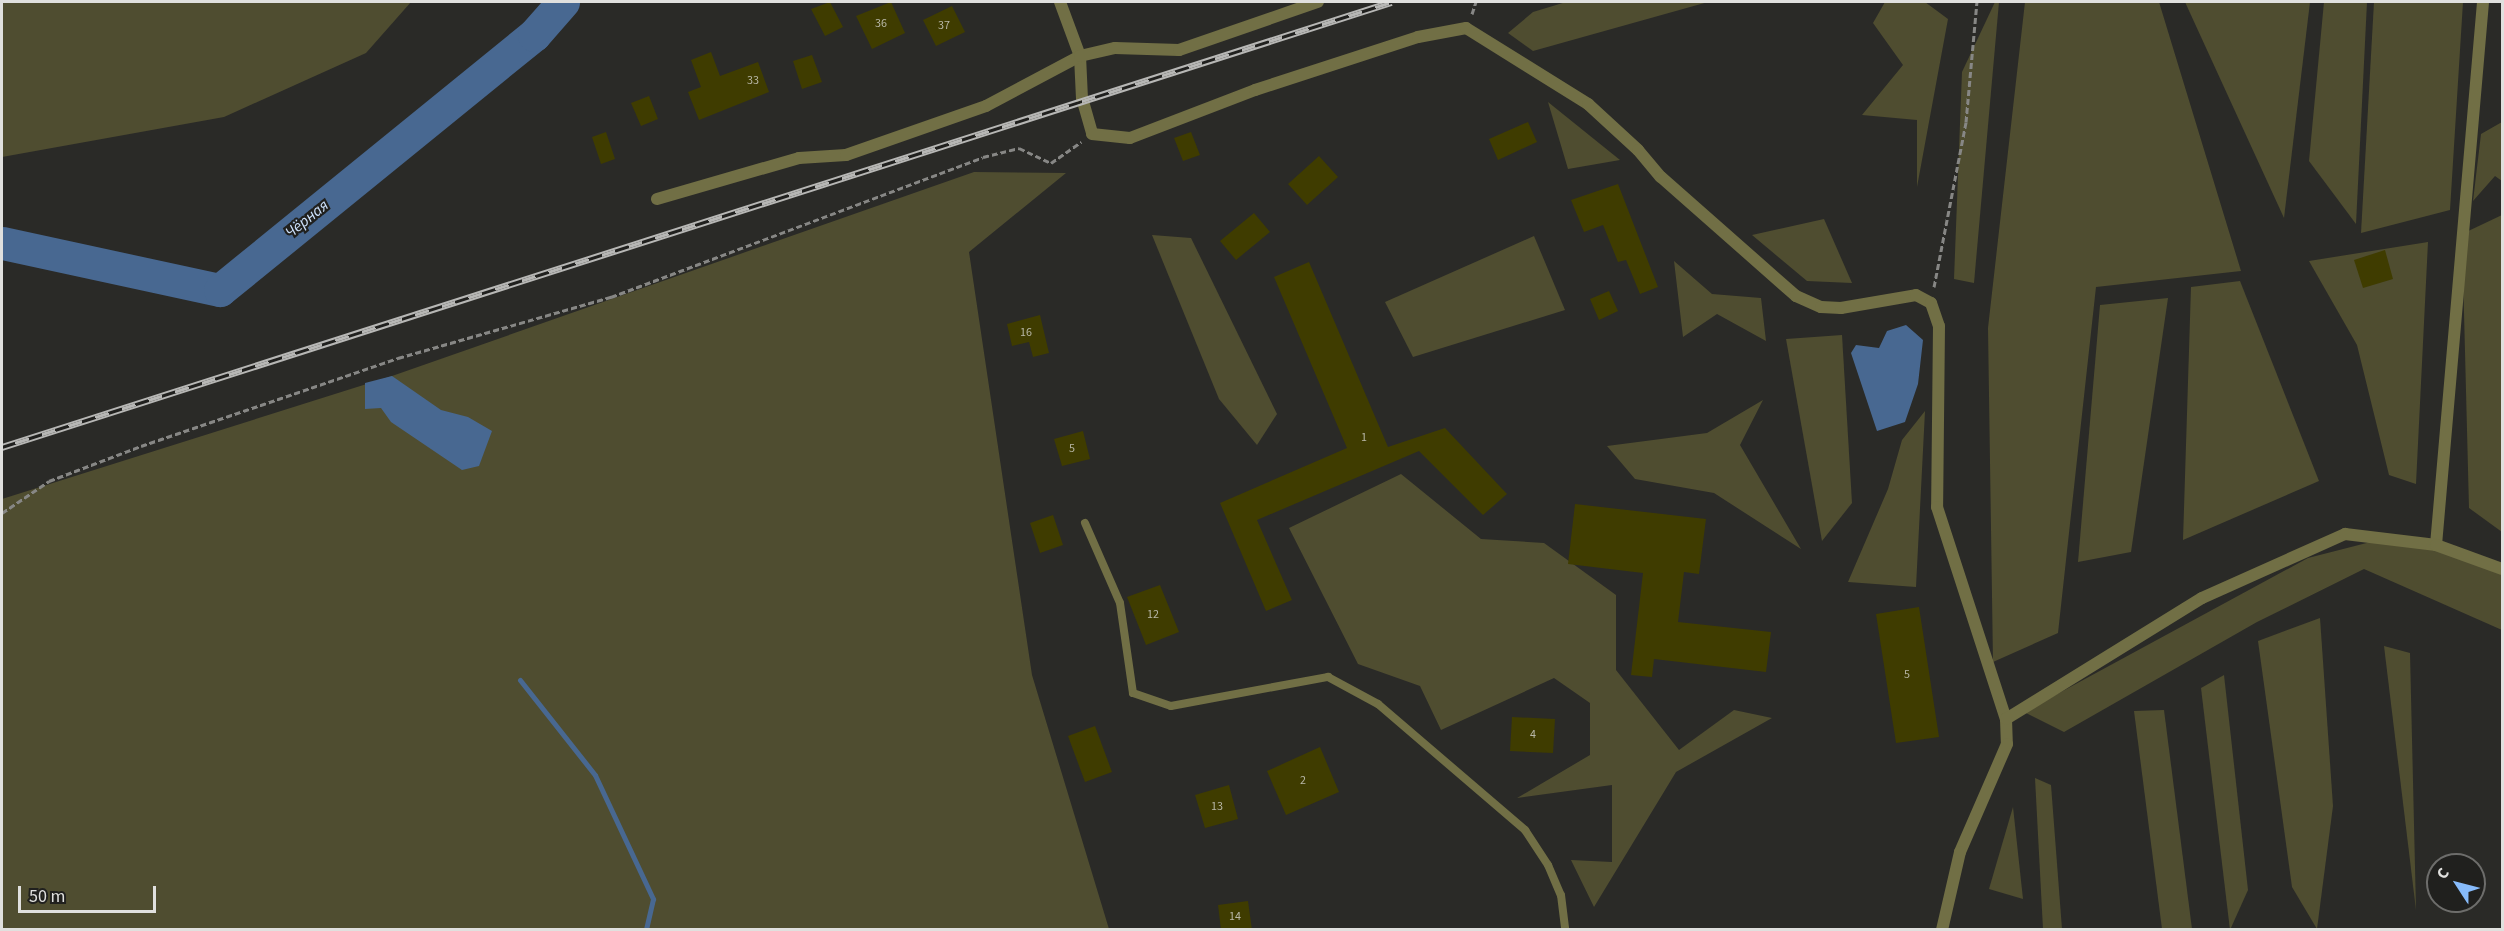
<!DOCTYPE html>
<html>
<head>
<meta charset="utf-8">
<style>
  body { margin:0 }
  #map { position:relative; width:2504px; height:931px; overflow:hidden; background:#2a2a27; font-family:"Source Sans 3",sans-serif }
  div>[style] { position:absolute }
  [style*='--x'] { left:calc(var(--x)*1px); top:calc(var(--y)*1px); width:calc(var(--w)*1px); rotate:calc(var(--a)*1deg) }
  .green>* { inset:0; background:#4f4d30 }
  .water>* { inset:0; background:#486891 }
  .stream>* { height:5px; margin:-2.5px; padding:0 2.5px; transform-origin:2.5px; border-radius:2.5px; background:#486891 }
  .river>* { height:33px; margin:-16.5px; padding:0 16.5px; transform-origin:16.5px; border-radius:16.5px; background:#486891 }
  .building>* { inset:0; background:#3f3c00 }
  .path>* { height:3px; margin-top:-1.5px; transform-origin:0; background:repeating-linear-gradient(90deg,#878785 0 6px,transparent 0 9px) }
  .lane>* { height:8px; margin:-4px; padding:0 4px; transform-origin:4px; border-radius:4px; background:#716f45 }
  .street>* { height:12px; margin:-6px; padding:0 6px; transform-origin:6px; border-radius:6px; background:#716f45 }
  .rail>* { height:7px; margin-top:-3.5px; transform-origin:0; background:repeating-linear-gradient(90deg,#20201e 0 14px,#b7b7b5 0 28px); box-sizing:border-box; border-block:2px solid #b7b7b5 }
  span { translate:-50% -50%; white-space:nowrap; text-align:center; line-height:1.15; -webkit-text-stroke:4.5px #20201e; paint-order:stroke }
  .number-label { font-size:12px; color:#b8b7a6 }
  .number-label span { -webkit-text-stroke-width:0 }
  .water-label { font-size:16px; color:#cee2fc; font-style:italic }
  .frame { position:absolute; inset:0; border:3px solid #e0e0de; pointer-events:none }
  .north { position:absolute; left:2426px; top:853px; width:60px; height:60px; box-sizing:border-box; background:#20201e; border:2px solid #6d6d6b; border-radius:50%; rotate:306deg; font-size:16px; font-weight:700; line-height:24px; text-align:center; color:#e0e0de }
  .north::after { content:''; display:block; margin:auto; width:21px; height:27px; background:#87bbfb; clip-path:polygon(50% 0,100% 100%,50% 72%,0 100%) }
  .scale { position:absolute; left:18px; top:886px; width:138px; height:27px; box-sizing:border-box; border:3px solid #e0e0de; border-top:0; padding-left:8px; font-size:18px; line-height:21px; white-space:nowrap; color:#e0e0de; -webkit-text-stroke:4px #20201e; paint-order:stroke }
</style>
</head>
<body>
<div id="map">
  <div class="green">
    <div style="clip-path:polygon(2px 2px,411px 2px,366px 53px,224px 117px,2px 157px)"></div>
    <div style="clip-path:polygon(1566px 2px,1708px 2px,1533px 51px,1508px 33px,1533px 12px)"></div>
    <div style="clip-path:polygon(1885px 2px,1925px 2px,1948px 19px,1917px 187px,1917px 120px,1862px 115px,1903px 65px,1873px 23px)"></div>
    <div style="clip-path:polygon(1995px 2px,1999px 2px,1974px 283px,1954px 279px,1962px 72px)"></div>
    <div style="clip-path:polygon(2025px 2px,2159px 2px,2241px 271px,2096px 287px,2058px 633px,1993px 662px,1988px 328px)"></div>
    <div style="clip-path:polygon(2185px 2px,2310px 2px,2284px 218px)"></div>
    <div style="clip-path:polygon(2324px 2px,2367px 2px,2356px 224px,2309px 161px)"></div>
    <div style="clip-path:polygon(2374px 2px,2463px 2px,2450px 210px,2361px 233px)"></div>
    <div style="clip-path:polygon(1548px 102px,1620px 160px,1568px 169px)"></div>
    <div style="clip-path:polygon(2502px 122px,2502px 181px,2495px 176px,2473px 201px,2481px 134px)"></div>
    <div style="clip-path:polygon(974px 172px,1066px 173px,969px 252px,1032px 675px,1109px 929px,2px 929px,2px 499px,392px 376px)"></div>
    <div style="clip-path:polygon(2502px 215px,2502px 532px,2469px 508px,2462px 234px)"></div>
    <div style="clip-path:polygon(1824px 219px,1852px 283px,1807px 281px,1752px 235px)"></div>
    <div style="clip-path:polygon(1152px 235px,1191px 238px,1277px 414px,1257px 445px,1219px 399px)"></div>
    <div style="clip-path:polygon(1534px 236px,1565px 310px,1413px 357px,1385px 302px)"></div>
    <div style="clip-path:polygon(2428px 242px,2416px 484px,2389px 475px,2357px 345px,2309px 261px)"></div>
    <div style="clip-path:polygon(1674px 261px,1712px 294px,1761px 298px,1766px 341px,1717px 314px,1683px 337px)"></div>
    <div style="clip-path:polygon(2240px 281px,2319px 481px,2183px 540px,2191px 287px)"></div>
    <div style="clip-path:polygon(2168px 298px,2131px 552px,2078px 562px,2100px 305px)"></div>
    <div style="clip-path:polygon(1842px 335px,1852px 503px,1822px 541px,1786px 339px)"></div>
    <div style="clip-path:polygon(1763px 400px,1740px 445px,1801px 549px,1714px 493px,1635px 479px,1607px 446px,1707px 433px)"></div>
    <div style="clip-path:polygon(1925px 411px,1916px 587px,1848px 582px,1888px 489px,1902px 440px)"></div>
    <div style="clip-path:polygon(1401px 474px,1481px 539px,1544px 543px,1616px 595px,1616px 670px,1679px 750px,1734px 710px,1772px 718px,1676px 772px,1594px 907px,1571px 860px,1612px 862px,1612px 785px,1517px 798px,1590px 755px,1590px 703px,1554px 678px,1441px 730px,1420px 686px,1358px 664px,1289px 528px)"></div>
    <div style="clip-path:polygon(2390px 537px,2502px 570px,2502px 630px,2364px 569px,2257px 622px,2064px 732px,2024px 712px,2308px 558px)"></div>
    <div style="clip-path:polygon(2320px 618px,2333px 806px,2317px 929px,2292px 887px,2258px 641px)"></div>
    <div style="clip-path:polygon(2384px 646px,2410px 653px,2416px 910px)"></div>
    <div style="clip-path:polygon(2224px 675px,2248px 890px,2230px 930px,2201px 688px)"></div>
    <div style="clip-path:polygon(2164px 710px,2192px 929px,2162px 929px,2134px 711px)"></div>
    <div style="clip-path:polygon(2035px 778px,2051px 785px,2062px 929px,2043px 929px)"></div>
    <div style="clip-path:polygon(2013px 807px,2023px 899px,1989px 889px)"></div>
  </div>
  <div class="water">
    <div style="clip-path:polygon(1906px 325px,1923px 340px,1918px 384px,1905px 422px,1877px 431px,1851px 353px,1856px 345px,1879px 348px,1887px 331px)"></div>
    <div style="clip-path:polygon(392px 376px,441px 410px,468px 417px,492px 431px,479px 466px,462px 470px,391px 422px,381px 408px,365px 409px,365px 383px)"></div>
  </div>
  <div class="stream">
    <div style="--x:520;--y:680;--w:121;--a:51.7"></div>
    <div style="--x:595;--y:775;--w:137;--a:64.9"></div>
    <div style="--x:653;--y:899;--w:32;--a:103"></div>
  </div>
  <div class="river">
    <div style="--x:2;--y:243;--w:223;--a:12.2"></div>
    <div style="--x:220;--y:290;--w:405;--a:-39.1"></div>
    <div style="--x:534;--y:35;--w:44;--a:-48.7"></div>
  </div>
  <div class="building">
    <div style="clip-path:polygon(830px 2px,843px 27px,825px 36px,811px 9px)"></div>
    <div style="clip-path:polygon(891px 2px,905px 33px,872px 49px,856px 16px)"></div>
    <div style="clip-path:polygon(952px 6px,965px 32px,936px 46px,923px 20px)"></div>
    <div style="clip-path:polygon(711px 52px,720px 76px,758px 62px,769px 92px,699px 120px,688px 92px,701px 87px,691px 60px)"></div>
    <div style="clip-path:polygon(812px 55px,822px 82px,802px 89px,793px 61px)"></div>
    <div style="clip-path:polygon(649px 96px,658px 119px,641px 126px,631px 103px)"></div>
    <div style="clip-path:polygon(1528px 122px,1537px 142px,1498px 160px,1489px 139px)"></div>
    <div style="clip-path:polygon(606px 132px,615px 159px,601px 164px,592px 137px)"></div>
    <div style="clip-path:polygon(1191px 132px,1200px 155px,1183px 161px,1174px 138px)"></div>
    <div style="clip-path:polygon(1319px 156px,1338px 177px,1307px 205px,1288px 184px)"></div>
    <div style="clip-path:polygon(1618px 184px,1658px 287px,1640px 294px,1626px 260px,1618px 262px,1603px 225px,1584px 232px,1571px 200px)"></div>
    <div style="clip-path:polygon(1254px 213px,1270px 232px,1236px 260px,1220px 241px)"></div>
    <div style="clip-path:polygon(2385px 250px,2393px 279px,2363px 288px,2354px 260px)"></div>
    <div style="clip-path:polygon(1309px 262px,1388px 447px,1445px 428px,1507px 494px,1483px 515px,1419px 451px,1257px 520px,1292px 600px,1266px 611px,1220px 503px,1347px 448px,1274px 277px)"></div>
    <div style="clip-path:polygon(1609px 291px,1618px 311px,1599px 320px,1590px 299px)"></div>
    <div style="clip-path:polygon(1040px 315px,1049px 353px,1033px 357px,1029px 342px,1012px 346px,1007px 324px)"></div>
    <div style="clip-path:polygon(1083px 431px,1090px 459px,1062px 466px,1054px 439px)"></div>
    <div style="clip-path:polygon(1575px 504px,1706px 519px,1699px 574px,1684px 572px,1678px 622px,1771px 632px,1766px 672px,1654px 659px,1652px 677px,1631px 675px,1643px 573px,1568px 564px)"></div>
    <div style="clip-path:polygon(1053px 515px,1063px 545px,1040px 553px,1030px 523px)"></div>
    <div style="clip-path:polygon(1160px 585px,1179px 632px,1146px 645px,1127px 597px)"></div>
    <div style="clip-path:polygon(1919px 607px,1939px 737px,1896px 743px,1876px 614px)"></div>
    <div style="clip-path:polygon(1512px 717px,1555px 719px,1553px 753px,1510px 751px)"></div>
    <div style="clip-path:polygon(1095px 726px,1112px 772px,1085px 782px,1068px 736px)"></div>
    <div style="clip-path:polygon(1320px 747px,1339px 792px,1286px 815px,1267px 771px)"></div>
    <div style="clip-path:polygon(1229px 785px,1238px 819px,1205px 828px,1195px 795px)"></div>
    <div style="clip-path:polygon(1248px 901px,1252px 930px,1221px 930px,1218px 905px)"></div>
  </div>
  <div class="path">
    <div style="--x:1472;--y:14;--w:13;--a:-72"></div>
    <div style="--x:1934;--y:287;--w:168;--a:-79"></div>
    <div style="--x:1966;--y:122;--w:121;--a:-84.8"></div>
    <div style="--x:2;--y:513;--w:57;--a:-34.2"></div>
    <div style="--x:49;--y:481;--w:98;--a:-20.8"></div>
    <div style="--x:141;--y:446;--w:272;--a:-18.9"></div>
    <div style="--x:398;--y:358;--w:222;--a:-16"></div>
    <div style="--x:611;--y:297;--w:397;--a:-20.6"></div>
    <div style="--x:983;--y:157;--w:37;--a:-14"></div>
    <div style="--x:1019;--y:148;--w:35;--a:25"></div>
    <div style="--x:1051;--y:163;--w:37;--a:-35"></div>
  </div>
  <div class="lane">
    <div style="--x:1085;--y:523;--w:87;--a:66.4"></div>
    <div style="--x:1120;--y:603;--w:91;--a:81.8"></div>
    <div style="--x:1133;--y:693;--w:40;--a:18.9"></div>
    <div style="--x:1171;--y:706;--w:160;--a:-10.5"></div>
    <div style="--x:1328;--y:677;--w:57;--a:28.4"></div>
    <div style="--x:1378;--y:704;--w:194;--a:40.6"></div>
    <div style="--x:1525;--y:830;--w:42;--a:56.7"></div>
    <div style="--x:1548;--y:865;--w:33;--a:67"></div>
    <div style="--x:1561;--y:895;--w:35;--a:83"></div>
  </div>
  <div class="street">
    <div style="--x:1060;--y:2;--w:58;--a:69.7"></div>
    <div style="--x:1080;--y:56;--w:42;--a:87.3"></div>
    <div style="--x:1082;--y:98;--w:37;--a:74"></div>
    <div style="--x:1092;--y:134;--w:38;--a:6"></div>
    <div style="--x:1130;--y:138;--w:134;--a:-21"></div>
    <div style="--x:1255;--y:90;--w:171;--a:-18"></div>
    <div style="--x:1418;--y:37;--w:49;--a:-10.6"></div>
    <div style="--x:1466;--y:28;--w:144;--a:31.9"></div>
    <div style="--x:1588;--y:104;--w:68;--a:42.6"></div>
    <div style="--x:1638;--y:150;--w:35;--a:50"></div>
    <div style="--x:1661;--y:177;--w:180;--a:41.4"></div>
    <div style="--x:1796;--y:296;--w:27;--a:24"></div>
    <div style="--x:1821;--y:307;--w:20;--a:3"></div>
    <div style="--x:1841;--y:308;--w:76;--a:-9.8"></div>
    <div style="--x:1916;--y:295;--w:17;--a:28"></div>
    <div style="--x:1931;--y:303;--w:24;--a:71"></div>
    <div style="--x:1939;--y:326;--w:181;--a:90.6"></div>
    <div style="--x:1937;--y:507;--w:223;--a:72"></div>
    <div style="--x:2006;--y:719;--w:25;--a:88"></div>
    <div style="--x:2007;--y:744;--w:118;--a:113.5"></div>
    <div style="--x:1960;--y:852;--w:80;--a:103"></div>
    <div style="--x:657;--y:199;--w:148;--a:-16.1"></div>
    <div style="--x:799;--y:158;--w:47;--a:-3.7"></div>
    <div style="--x:846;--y:155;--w:148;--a:-19.3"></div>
    <div style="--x:986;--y:106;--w:106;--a:-28"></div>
    <div style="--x:1080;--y:56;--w:36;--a:-13"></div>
    <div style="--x:1115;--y:48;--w:64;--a:1.8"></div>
    <div style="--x:1179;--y:50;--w:147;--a:-19.1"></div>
    <div style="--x:2436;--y:545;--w:545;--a:-85.05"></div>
    <div style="--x:2006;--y:719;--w:230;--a:-31.7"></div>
    <div style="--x:2202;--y:598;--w:157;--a:-24.1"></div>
    <div style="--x:2345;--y:534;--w:92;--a:6.9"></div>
    <div style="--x:2436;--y:545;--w:70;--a:20"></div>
  </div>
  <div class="rail">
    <div style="--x:2;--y:447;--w:1459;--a:-17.76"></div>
  </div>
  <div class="number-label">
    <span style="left:881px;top:24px">36</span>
    <span style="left:944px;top:26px">37</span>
    <span style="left:753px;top:81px">33</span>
    <span style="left:1026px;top:333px">16</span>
    <span style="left:1364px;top:438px">1</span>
    <span style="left:1072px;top:449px">5</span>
    <span style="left:1153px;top:615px">12</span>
    <span style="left:1907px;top:675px">5</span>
    <span style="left:1533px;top:735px">4</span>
    <span style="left:1303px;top:781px">2</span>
    <span style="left:1217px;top:807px">13</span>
    <span style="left:1235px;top:917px">14</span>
  </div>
  <div class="water-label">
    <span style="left:307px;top:219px;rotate:-39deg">Чёрная</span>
  </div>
  <div class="frame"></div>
  <div class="north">С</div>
  <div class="scale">50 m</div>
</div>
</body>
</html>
